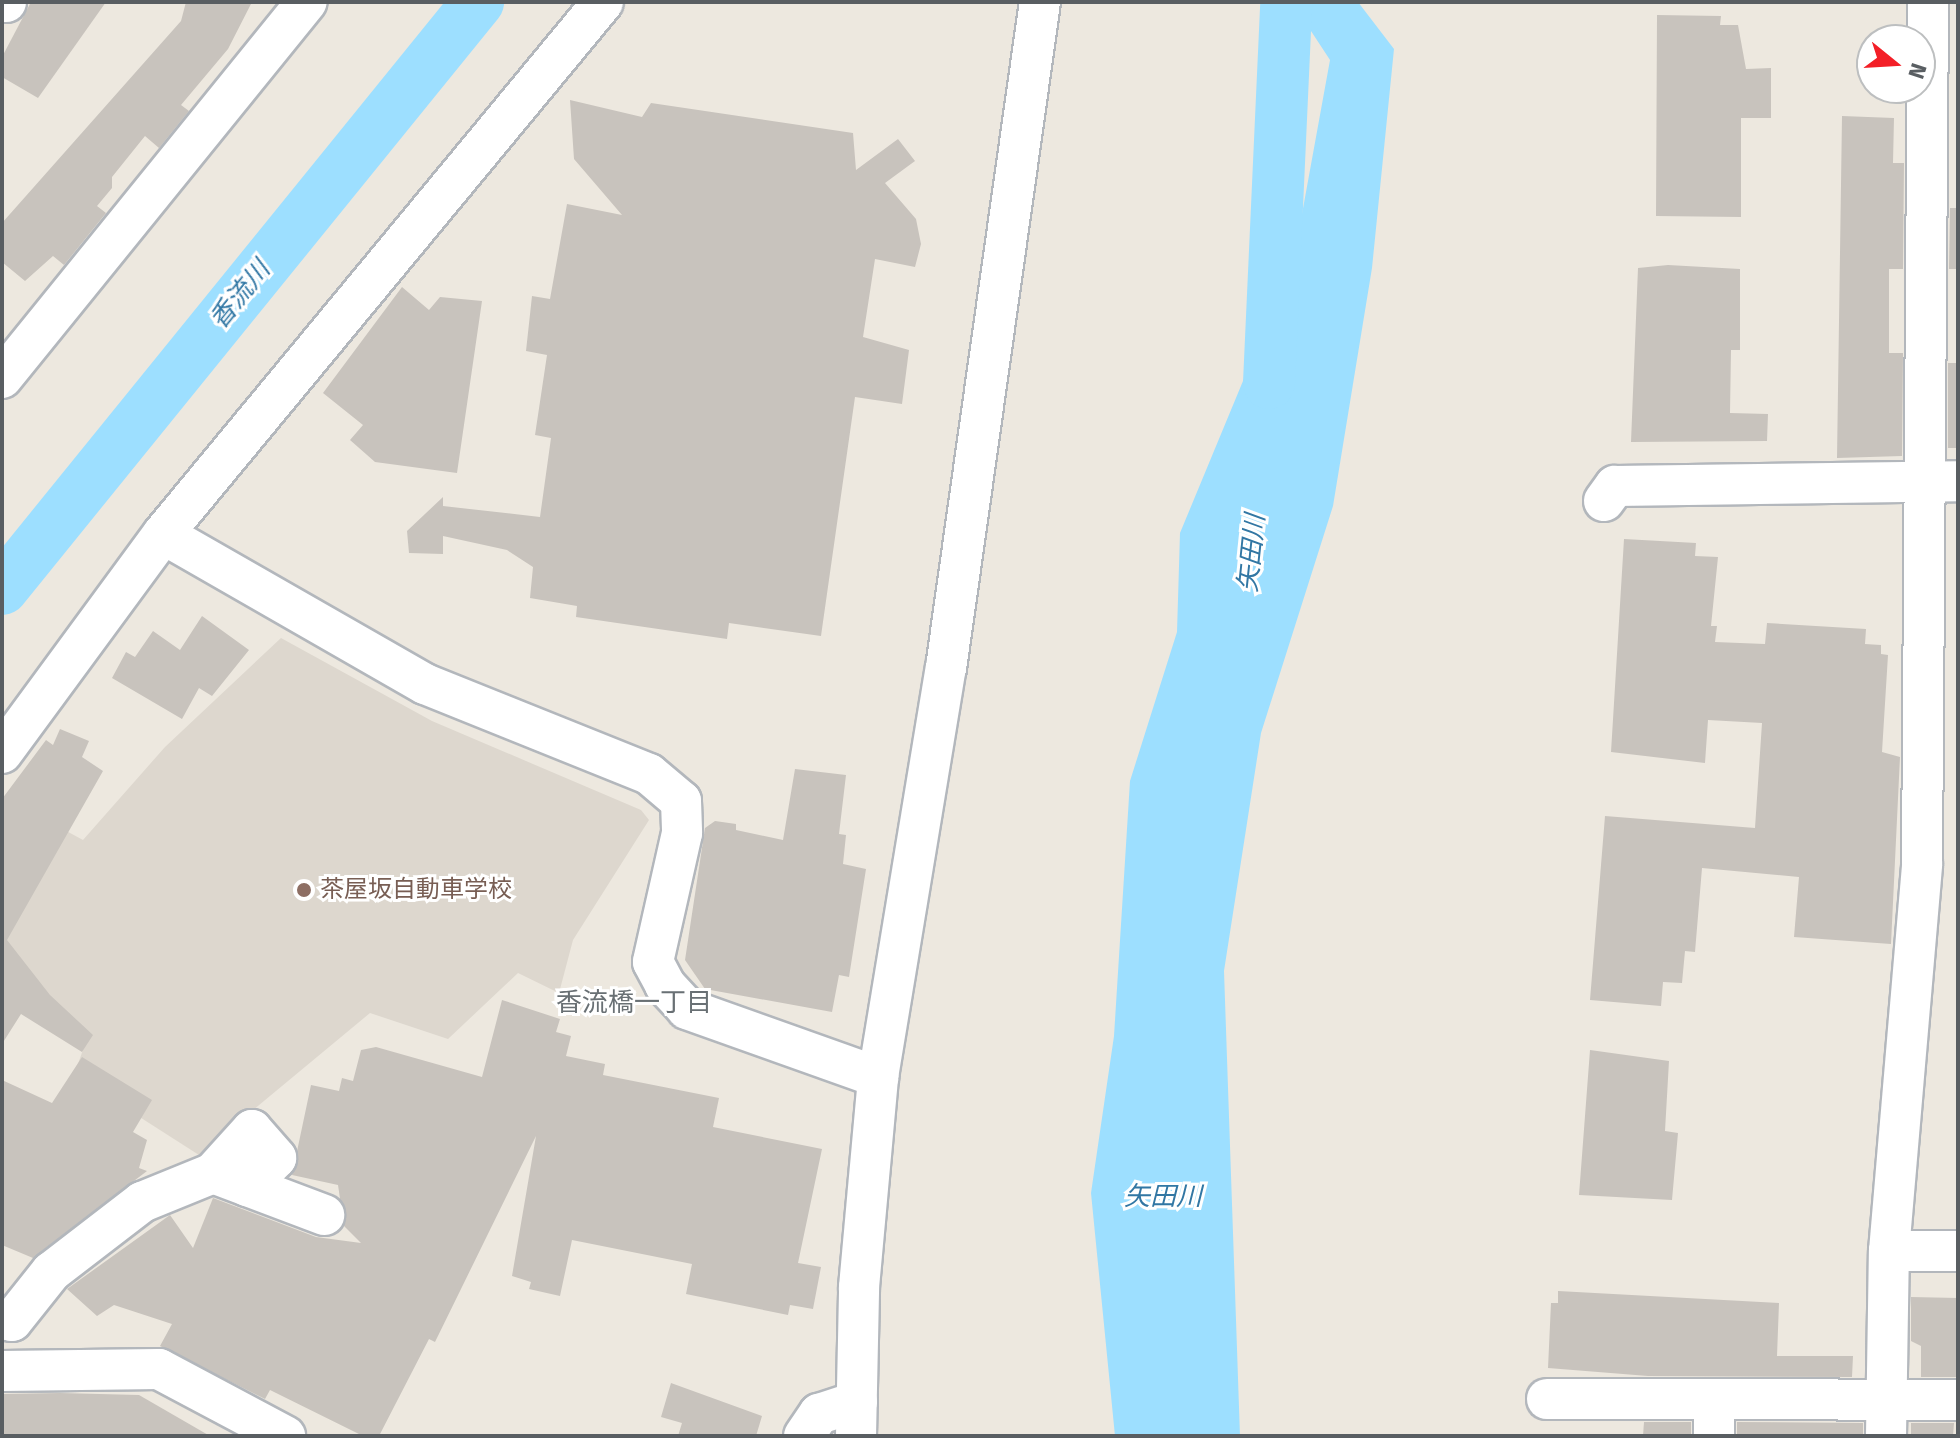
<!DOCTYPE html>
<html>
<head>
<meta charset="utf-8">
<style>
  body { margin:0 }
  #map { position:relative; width:1960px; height:1438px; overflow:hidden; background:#ede8df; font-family:"Fira Sans","Noto Sans JP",sans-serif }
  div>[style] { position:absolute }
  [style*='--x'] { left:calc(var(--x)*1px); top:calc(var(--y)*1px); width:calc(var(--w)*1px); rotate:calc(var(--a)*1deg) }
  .education>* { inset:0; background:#ddd7ce }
  .water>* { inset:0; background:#9ddfff }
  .river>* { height:52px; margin:-26px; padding:0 26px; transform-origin:26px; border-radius:26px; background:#9ddfff }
  .building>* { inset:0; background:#c8c3bd }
  .roads { filter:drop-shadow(2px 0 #b3b7bc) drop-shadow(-2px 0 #b3b7bc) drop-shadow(0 2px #b3b7bc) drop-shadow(0 -2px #b3b7bc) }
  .minor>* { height:40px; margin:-20px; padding:0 20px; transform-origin:20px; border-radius:20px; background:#fff }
  .dots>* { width:22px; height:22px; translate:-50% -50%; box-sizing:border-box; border:4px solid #fff; border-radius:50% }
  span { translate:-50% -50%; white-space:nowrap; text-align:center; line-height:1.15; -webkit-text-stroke:6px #fff; paint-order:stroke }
  .education-label { font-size:24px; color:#785e54 }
  .left { translate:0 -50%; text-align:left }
  .water-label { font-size:26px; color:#3177a4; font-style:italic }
  .neighbourhood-label { font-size:26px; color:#697074 }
  .frame { position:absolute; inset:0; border:4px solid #595e62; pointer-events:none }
  .north { position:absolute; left:1856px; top:24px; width:80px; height:80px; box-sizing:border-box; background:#fff; border:2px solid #bdbfc0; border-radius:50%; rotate:108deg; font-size:22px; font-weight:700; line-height:32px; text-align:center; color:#595e62 }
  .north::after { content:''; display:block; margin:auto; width:28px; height:36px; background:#f31f27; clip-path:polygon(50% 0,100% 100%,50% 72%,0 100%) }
</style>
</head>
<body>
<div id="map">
  <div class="education">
    <div style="clip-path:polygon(281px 638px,432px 721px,641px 810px,649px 820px,573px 940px,559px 993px,518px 973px,448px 1039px,370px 1013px,199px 1155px,74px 1075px,84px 1047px,2px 1001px,2px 796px,83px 840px,165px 747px)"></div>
  </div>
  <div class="water">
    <div style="clip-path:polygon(1292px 2px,1358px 2px,1394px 49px,1372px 268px,1333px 506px,1261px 733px,1224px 971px,1240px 1436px,1115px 1436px,1091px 1193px,1114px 1036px,1130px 781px,1177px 632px,1180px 533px,1294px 258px,1330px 60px)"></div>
  </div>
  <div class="river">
    <div style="--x:1269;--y:383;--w:381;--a:-87.4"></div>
    <div style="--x:2;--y:589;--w:756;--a:-50.96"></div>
  </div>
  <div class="building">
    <div style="clip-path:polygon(31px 2px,106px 2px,38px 98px,2px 77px,2px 57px)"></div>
    <div style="clip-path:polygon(186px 2px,252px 2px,228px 49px,181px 105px,189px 111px,159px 148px,145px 136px,112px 177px,112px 188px,97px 206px,106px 213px,64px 265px,53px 256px,25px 281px,2px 262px,2px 223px,181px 21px)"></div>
    <div style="clip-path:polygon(1657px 15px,1721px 16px,1720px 25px,1738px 25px,1746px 69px,1771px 68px,1771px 118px,1741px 118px,1741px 217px,1656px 216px)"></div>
    <div style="clip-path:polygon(570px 100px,642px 117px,651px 103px,853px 133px,856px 170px,898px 139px,915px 161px,885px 183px,916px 219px,921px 244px,915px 267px,875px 259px,863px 337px,909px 350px,902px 404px,855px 397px,821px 636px,729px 623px,727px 639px,576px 617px,577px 606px,530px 598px,533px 567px,507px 550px,443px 536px,443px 554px,409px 553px,407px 531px,443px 497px,443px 506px,540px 517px,551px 438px,535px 435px,547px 355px,526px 351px,532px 296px,550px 299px,567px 204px,622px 215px,574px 159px)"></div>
    <div style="clip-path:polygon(1842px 116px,1894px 118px,1893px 163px,1904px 163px,1903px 269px,1889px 269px,1889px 353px,1903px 353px,1902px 456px,1837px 458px)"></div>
    <div style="clip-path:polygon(1950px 208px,1956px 208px,1958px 269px,1949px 269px)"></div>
    <div style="clip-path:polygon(1668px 265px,1740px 269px,1740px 350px,1731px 350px,1730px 413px,1768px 414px,1767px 441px,1631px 442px,1638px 268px)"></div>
    <div style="clip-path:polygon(402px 287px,429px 310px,440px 297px,482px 301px,457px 473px,375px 462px,350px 440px,363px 425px,323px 393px)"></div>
    <div style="clip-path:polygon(1948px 363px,1956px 363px,1958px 377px,1958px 448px,1948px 448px)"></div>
    <div style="clip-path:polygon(1624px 539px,1696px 543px,1695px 556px,1718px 557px,1711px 626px,1717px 626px,1715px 642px,1765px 644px,1767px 623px,1866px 629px,1865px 644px,1881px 645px,1881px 654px,1888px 655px,1882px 752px,1900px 757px,1891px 944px,1794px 937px,1799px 877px,1702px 868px,1695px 952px,1685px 951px,1682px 983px,1663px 982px,1661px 1006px,1590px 1000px,1605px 816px,1755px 828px,1762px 723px,1708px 720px,1705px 763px,1611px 752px)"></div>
    <div style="clip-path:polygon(202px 616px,249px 650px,212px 696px,199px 688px,182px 719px,112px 678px,126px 652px,135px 657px,153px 631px,180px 650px)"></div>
    <div style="clip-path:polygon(60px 729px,89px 741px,82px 757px,103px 771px,7px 940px,50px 995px,93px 1035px,82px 1052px,21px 1014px,2px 1044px,2px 799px,46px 740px,53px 745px)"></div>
    <div style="clip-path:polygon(795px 769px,846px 775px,839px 834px,846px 835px,843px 864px,866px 869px,849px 977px,839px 975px,832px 1012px,705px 989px,685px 960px,705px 828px,715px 821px,736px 824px,736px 830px,783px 840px)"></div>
    <div style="clip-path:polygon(502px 1000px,560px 1019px,556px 1032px,571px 1036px,566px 1056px,605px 1064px,603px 1075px,719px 1098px,713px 1127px,822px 1149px,798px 1263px,821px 1267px,813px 1309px,790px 1305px,788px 1315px,686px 1294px,692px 1264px,572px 1240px,560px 1296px,529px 1289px,531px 1282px,512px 1276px,536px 1136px,435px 1342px,429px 1339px,379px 1436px,363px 1436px,270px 1390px,265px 1399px,160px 1346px,172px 1324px,114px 1305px,97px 1316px,67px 1289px,170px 1215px,193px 1248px,213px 1198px,316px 1237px,361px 1243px,344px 1226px,338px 1185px,292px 1175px,311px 1085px,339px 1091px,342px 1078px,353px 1081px,361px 1050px,376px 1047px,482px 1077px)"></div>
    <div style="clip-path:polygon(1590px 1050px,1669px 1061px,1665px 1131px,1678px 1133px,1672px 1200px,1579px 1195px)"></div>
    <div style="clip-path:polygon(82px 1057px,152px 1100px,133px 1132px,147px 1140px,139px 1168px,147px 1171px,33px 1258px,2px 1245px,2px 1080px,52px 1103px)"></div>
    <div style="clip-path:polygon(1558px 1291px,1779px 1303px,1777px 1356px,1853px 1356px,1852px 1377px,1648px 1376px,1548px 1368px,1551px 1303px,1558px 1303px)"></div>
    <div style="clip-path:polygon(1911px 1297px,1958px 1298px,1958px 1377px,1921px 1377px,1921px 1346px,1911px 1341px)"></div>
    <div style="clip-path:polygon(671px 1383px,762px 1416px,756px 1436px,678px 1436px,682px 1423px,661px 1417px)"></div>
    <div style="clip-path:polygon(60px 1393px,139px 1395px,210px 1436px,2px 1436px,2px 1394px)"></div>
    <div style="clip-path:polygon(1644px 1422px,1691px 1422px,1691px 1436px,1643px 1436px)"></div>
    <div style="clip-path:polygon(1737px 1422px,1863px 1423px,1863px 1436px,1737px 1436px)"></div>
    <div style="clip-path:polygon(1911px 1423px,1954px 1423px,1953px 1436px,1911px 1436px)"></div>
  </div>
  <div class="roads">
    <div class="minor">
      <div style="--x:4;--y:2;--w:2;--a:0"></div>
      <div style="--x:2;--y:378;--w:484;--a:-51"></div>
      <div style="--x:1604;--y:501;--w:19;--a:-54"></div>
      <div style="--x:1615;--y:486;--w:343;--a:-0.8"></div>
      <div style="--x:163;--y:534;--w:302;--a:29.8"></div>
      <div style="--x:425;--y:684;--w:241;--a:21.9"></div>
      <div style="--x:649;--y:774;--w:42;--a:40.2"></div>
      <div style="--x:681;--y:801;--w:32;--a:88"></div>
      <div style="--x:682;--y:833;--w:132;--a:102.7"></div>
      <div style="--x:653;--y:962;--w:26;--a:62"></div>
      <div style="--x:665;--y:985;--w:33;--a:47"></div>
      <div style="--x:687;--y:1009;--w:203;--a:19.6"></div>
      <div style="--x:2;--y:753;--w:272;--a:-53.7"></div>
      <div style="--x:163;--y:534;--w:690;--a:-50.41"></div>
      <div style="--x:213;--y:1173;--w:58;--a:-47.8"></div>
      <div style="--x:252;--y:1130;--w:37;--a:49"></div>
      <div style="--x:276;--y:1158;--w:40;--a:135"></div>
      <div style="--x:1889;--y:1251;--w:69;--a:0"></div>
      <div style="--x:2;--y:1319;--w:10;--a:11"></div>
      <div style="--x:12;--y:1321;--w:63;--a:-51.5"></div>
      <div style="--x:51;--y:1272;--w:115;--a:-37.6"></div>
      <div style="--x:142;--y:1202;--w:77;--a:-22.2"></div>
      <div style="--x:213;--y:1173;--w:119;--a:20.7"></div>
      <div style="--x:2;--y:1371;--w:157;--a:-0.7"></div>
      <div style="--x:159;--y:1369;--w:143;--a:28"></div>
      <div style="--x:1547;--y:1399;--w:411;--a:0.1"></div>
      <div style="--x:804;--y:1436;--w:27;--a:-56"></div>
      <div style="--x:819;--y:1414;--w:40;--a:-18"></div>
      <div style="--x:856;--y:1436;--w:149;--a:-88.8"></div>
      <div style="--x:859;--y:1287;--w:211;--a:-84.8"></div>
      <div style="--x:878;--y:1077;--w:415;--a:-80.6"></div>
      <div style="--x:946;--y:668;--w:673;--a:-81.97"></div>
      <div style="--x:1714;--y:1436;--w:37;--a:-90"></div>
      <div style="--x:1886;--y:1436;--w:185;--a:-89.1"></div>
      <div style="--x:1889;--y:1251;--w:389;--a:-85.1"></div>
      <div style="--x:1922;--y:863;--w:861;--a:-89.6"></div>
    </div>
  </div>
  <div class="dots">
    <div style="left:304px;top:890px;background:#8d6e63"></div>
  </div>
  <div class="education-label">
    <span class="left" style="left:320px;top:890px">茶屋坂自動車学校</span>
  </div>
  <div class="water-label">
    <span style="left:240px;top:295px;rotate:-51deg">香流川</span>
    <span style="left:1252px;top:553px;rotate:-84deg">矢田川</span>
    <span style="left:1163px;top:1197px">矢田川</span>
  </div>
  <div class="neighbourhood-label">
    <span style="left:634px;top:1003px">香流橋一丁目</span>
  </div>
  <div class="frame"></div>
  <div class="north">N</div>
</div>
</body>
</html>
